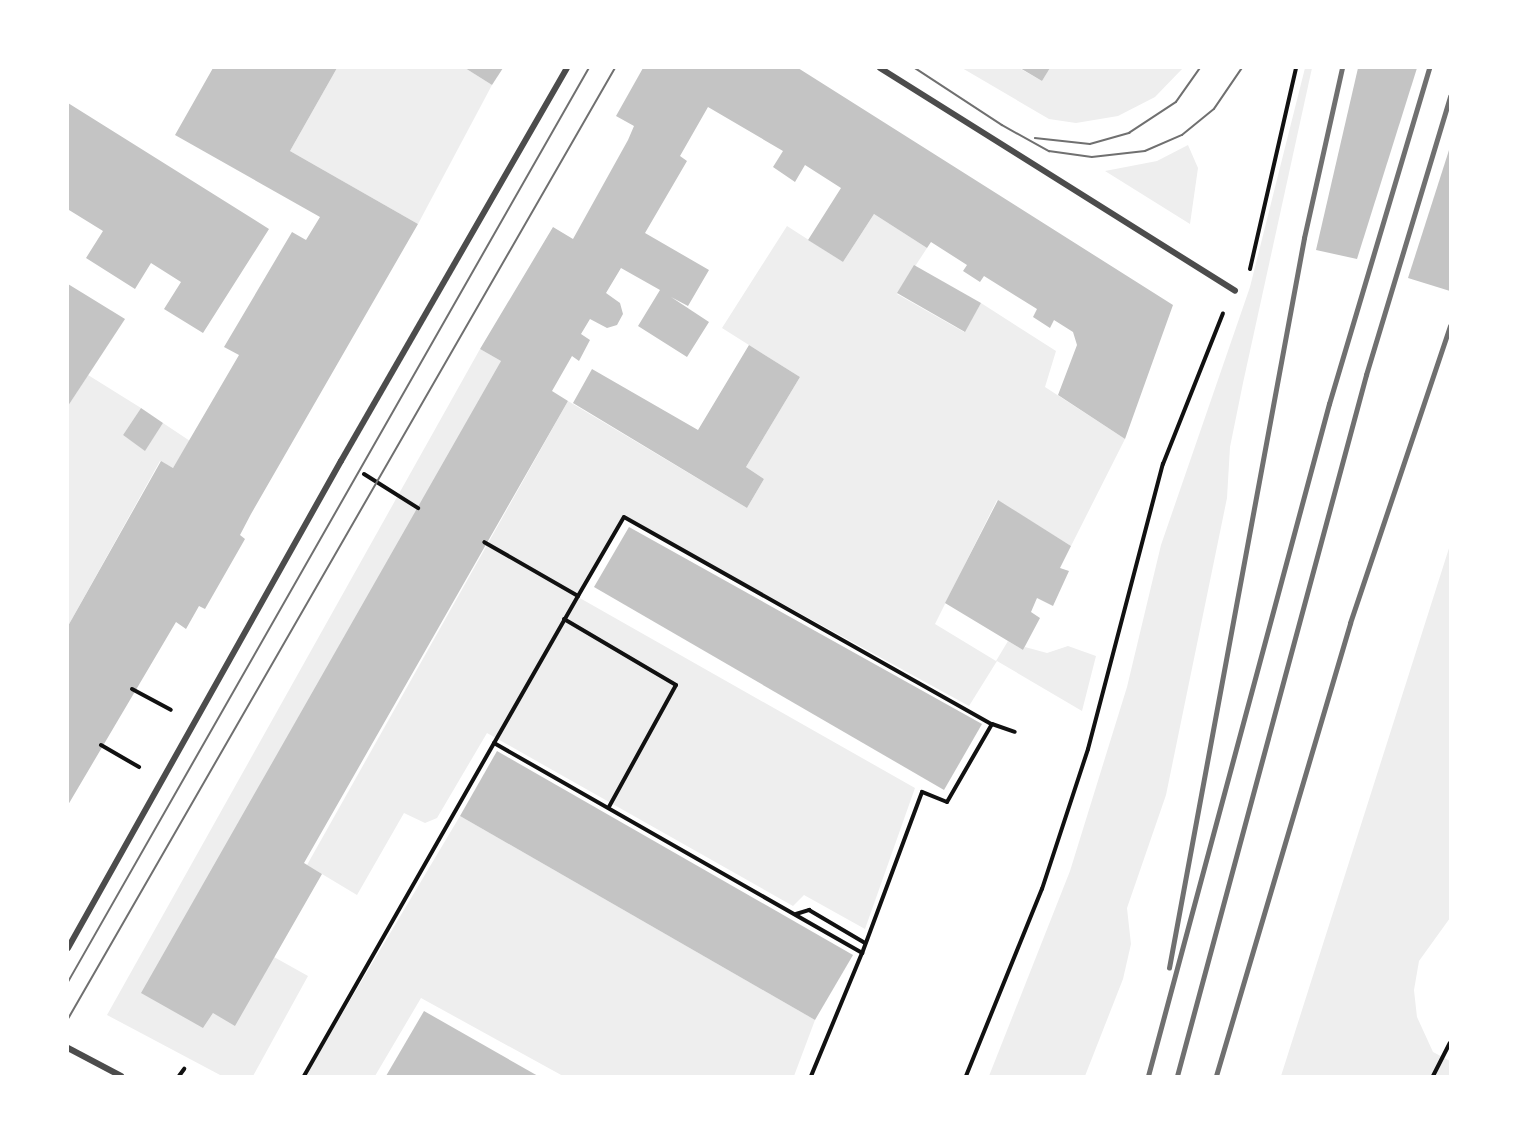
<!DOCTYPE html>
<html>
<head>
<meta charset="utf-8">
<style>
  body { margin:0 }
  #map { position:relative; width:1518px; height:1144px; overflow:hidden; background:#fff; font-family:Mulish,sans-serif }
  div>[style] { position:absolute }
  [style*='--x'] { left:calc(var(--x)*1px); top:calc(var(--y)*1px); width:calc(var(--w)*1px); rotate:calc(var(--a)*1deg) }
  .green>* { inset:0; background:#eee }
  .building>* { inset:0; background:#c4c4c4 }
  .path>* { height:4px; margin:-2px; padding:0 2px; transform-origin:2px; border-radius:2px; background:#111 }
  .minor>* { height:6px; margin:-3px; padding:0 3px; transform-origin:3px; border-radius:3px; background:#4c4c4c }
  .tram>* { height:1.5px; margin:-0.75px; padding:0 0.75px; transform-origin:0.75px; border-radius:0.75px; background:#707070 }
  .rail>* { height:4.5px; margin:-2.25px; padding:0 2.25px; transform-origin:2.25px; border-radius:2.25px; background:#707070 }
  span { translate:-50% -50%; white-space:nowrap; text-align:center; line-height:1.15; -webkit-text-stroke:5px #fff; paint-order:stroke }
  .frame { position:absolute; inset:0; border:69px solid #fff; pointer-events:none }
</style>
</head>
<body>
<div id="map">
  <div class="green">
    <div style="clip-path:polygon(337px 68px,465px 68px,492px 85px,418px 224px,290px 151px)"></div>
    <div style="clip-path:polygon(962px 68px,1019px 68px,1042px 81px,1050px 68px,1183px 68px,1155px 97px,1118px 116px,1076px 123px,1049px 119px)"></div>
    <div style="clip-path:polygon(1305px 68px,1312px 68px,1243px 383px,1230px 447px,1227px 498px,1166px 795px,1127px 908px,1131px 944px,1123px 979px,1085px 1076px,989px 1076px,1070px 871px,1127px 687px,1161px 545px,1250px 287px)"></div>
    <div style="clip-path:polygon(1188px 145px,1198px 168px,1190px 224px,1105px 171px,1157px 161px)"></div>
    <div style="clip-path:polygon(874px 214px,927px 248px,897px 294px,964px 332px,981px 303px,1056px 351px,1045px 387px,1125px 439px,1071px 546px,997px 500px,935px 624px,996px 661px,1008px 641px,1023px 650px,1025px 647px,1047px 653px,1068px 646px,1096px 656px,1082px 711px,997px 661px,969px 706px,624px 517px,578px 597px,915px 788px,865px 929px,804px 895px,793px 906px,487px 733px,437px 818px,425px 823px,404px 813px,357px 895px,307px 865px,568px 401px,747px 508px,764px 479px,746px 467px,800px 377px,722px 328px,787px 226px,843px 262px)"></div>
    <div style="clip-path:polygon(480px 349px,501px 361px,203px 1028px,213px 1013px,274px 957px,308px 976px,253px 1076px,222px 1076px,107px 1015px)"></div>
    <div style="clip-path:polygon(88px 375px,141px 408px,123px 435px,145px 450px,163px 423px,190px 441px,173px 468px,160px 461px,68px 626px,68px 406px)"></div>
    <div style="clip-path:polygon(1450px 545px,1450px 918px,1419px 961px,1414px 990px,1417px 1017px,1433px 1052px,1450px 1061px,1450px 1076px,1281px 1076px)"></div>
    <div style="clip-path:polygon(460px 816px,815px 1020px,794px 1076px,563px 1076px,421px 998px,375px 1076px,305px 1076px)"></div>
  </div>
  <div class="building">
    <div style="clip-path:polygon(213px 68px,337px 68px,290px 151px,418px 224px,251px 514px,240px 535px,245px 539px,205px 609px,199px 606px,186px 629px,176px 622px,68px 805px,68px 626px,161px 461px,173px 468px,239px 355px,224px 347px,292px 232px,306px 240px,320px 217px,175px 135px)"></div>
    <div style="clip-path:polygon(465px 68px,503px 68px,492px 85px)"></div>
    <div style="clip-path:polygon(643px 68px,798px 68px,1173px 305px,1125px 439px,1058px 395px,1077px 345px,1073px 332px,1054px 320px,1050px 328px,1033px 317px,1037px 309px,984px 276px,980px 282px,963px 271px,967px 265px,931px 242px,927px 248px,874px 214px,843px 262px,808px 240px,841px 188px,805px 165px,795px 182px,773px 167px,783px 151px,708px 107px,680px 156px,687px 161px,645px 233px,709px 270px,688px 306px,671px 297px,709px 322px,687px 357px,638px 326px,660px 290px,621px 268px,606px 293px,620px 303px,623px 314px,617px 325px,607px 328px,590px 319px,581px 334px,590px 340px,579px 361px,572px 356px,552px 391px,568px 401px,304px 863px,322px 874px,235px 1026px,213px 1013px,203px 1028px,141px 993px,501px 361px,480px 349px,553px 227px,573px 239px,628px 140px,634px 126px,616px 116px)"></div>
    <div style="clip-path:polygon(1020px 68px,1050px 68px,1042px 81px)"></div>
    <div style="clip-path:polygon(1358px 68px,1417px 68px,1357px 259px,1316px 250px)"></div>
    <div style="clip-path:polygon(68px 103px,269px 229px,203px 333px,164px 309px,181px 282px,151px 263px,135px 289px,86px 258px,103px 231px,69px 210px,68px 213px)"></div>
    <div style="clip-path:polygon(1450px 147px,1450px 291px,1408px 278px)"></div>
    <div style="clip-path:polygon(914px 265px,981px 303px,965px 332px,897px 293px)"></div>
    <div style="clip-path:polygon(68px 284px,125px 319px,68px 406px)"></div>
    <div style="clip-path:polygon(749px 345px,800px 377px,746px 467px,764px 479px,747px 508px,573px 403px,592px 369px,698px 430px)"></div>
    <div style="clip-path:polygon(141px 408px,163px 423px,145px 451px,123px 435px)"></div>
    <div style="clip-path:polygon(998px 500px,1071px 546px,1060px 568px,1069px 571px,1053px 606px,1037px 598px,1031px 612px,1040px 618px,1023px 650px,945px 603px)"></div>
    <div style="clip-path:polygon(629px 527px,982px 724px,944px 790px,594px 587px)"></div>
    <div style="clip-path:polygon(497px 751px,853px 955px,815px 1020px,460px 816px)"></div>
    <div style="clip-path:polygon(424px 1011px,538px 1076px,386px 1076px)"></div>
  </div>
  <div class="path">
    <div style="--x:1250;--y:269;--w:206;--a:-77.1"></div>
    <div style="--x:364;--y:474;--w:64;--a:32.2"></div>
    <div style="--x:578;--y:596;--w:91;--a:-59.8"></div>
    <div style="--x:624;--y:517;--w:422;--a:29.4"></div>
    <div style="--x:992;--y:724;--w:90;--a:120"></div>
    <div style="--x:947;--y:802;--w:27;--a:-158"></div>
    <div style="--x:922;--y:792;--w:172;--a:110.4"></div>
    <div style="--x:564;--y:619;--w:130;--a:30.5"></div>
    <div style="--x:676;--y:685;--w:139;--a:118.8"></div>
    <div style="--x:132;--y:689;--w:44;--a:28.3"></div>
    <div style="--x:992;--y:724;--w:24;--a:19"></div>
    <div style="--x:494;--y:743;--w:424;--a:29.7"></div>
    <div style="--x:862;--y:953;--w:133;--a:112.5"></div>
    <div style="--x:101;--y:745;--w:44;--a:30.1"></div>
    <div style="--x:796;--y:914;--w:14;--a:-17"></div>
    <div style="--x:809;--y:910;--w:65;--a:30.5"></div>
    <div style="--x:179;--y:1076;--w:9;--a:-54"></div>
    <div style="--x:304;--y:1076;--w:553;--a:-60.28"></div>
    <div style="--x:578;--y:596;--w:108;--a:-150.1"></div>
    <div style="--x:966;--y:1076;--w:202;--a:-67.9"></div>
    <div style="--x:1042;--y:889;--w:147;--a:-71.8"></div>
    <div style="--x:1088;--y:749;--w:295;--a:-75.3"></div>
    <div style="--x:1163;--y:464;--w:162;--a:-68.3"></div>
    <div style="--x:1433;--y:1076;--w:37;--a:-63"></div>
  </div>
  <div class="minor">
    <div style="--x:880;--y:68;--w:419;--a:32.1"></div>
    <div style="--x:68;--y:948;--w:558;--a:-60.73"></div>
    <div style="--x:341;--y:461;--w:453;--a:-60.1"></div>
    <div style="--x:68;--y:1048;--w:60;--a:27.8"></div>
  </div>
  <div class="tram">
    <div style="--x:915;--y:68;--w:104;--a:33.2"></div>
    <div style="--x:1002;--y:125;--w:54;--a:29"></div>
    <div style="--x:1049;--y:151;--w:43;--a:7.9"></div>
    <div style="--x:1092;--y:157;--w:53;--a:-6.5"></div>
    <div style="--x:1145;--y:151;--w:40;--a:-23.4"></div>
    <div style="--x:1182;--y:135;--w:41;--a:-39.1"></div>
    <div style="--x:1214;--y:109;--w:50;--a:-55.7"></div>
    <div style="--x:1035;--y:138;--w:55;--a:6.2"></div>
    <div style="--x:1090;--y:144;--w:41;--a:-15.8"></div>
    <div style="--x:1129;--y:133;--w:56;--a:-33.4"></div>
    <div style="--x:1176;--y:102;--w:42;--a:-54.8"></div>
    <div style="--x:68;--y:982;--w:1052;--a:-60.32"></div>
    <div style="--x:68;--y:1019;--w:1097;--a:-60.09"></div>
  </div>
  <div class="rail">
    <div style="--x:1169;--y:968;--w:742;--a:-79.52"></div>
    <div style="--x:1304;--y:238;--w:174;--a:-77.4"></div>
    <div style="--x:1148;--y:1076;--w:696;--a:-74.93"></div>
    <div style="--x:1329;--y:404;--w:351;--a:-73.4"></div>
    <div style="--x:1177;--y:1076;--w:726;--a:-74.91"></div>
    <div style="--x:1366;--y:375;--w:291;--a:-73.2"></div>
    <div style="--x:1216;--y:1076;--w:472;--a:-73.5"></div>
    <div style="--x:1350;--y:623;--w:313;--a:-71.4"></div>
  </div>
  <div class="frame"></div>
</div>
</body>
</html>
